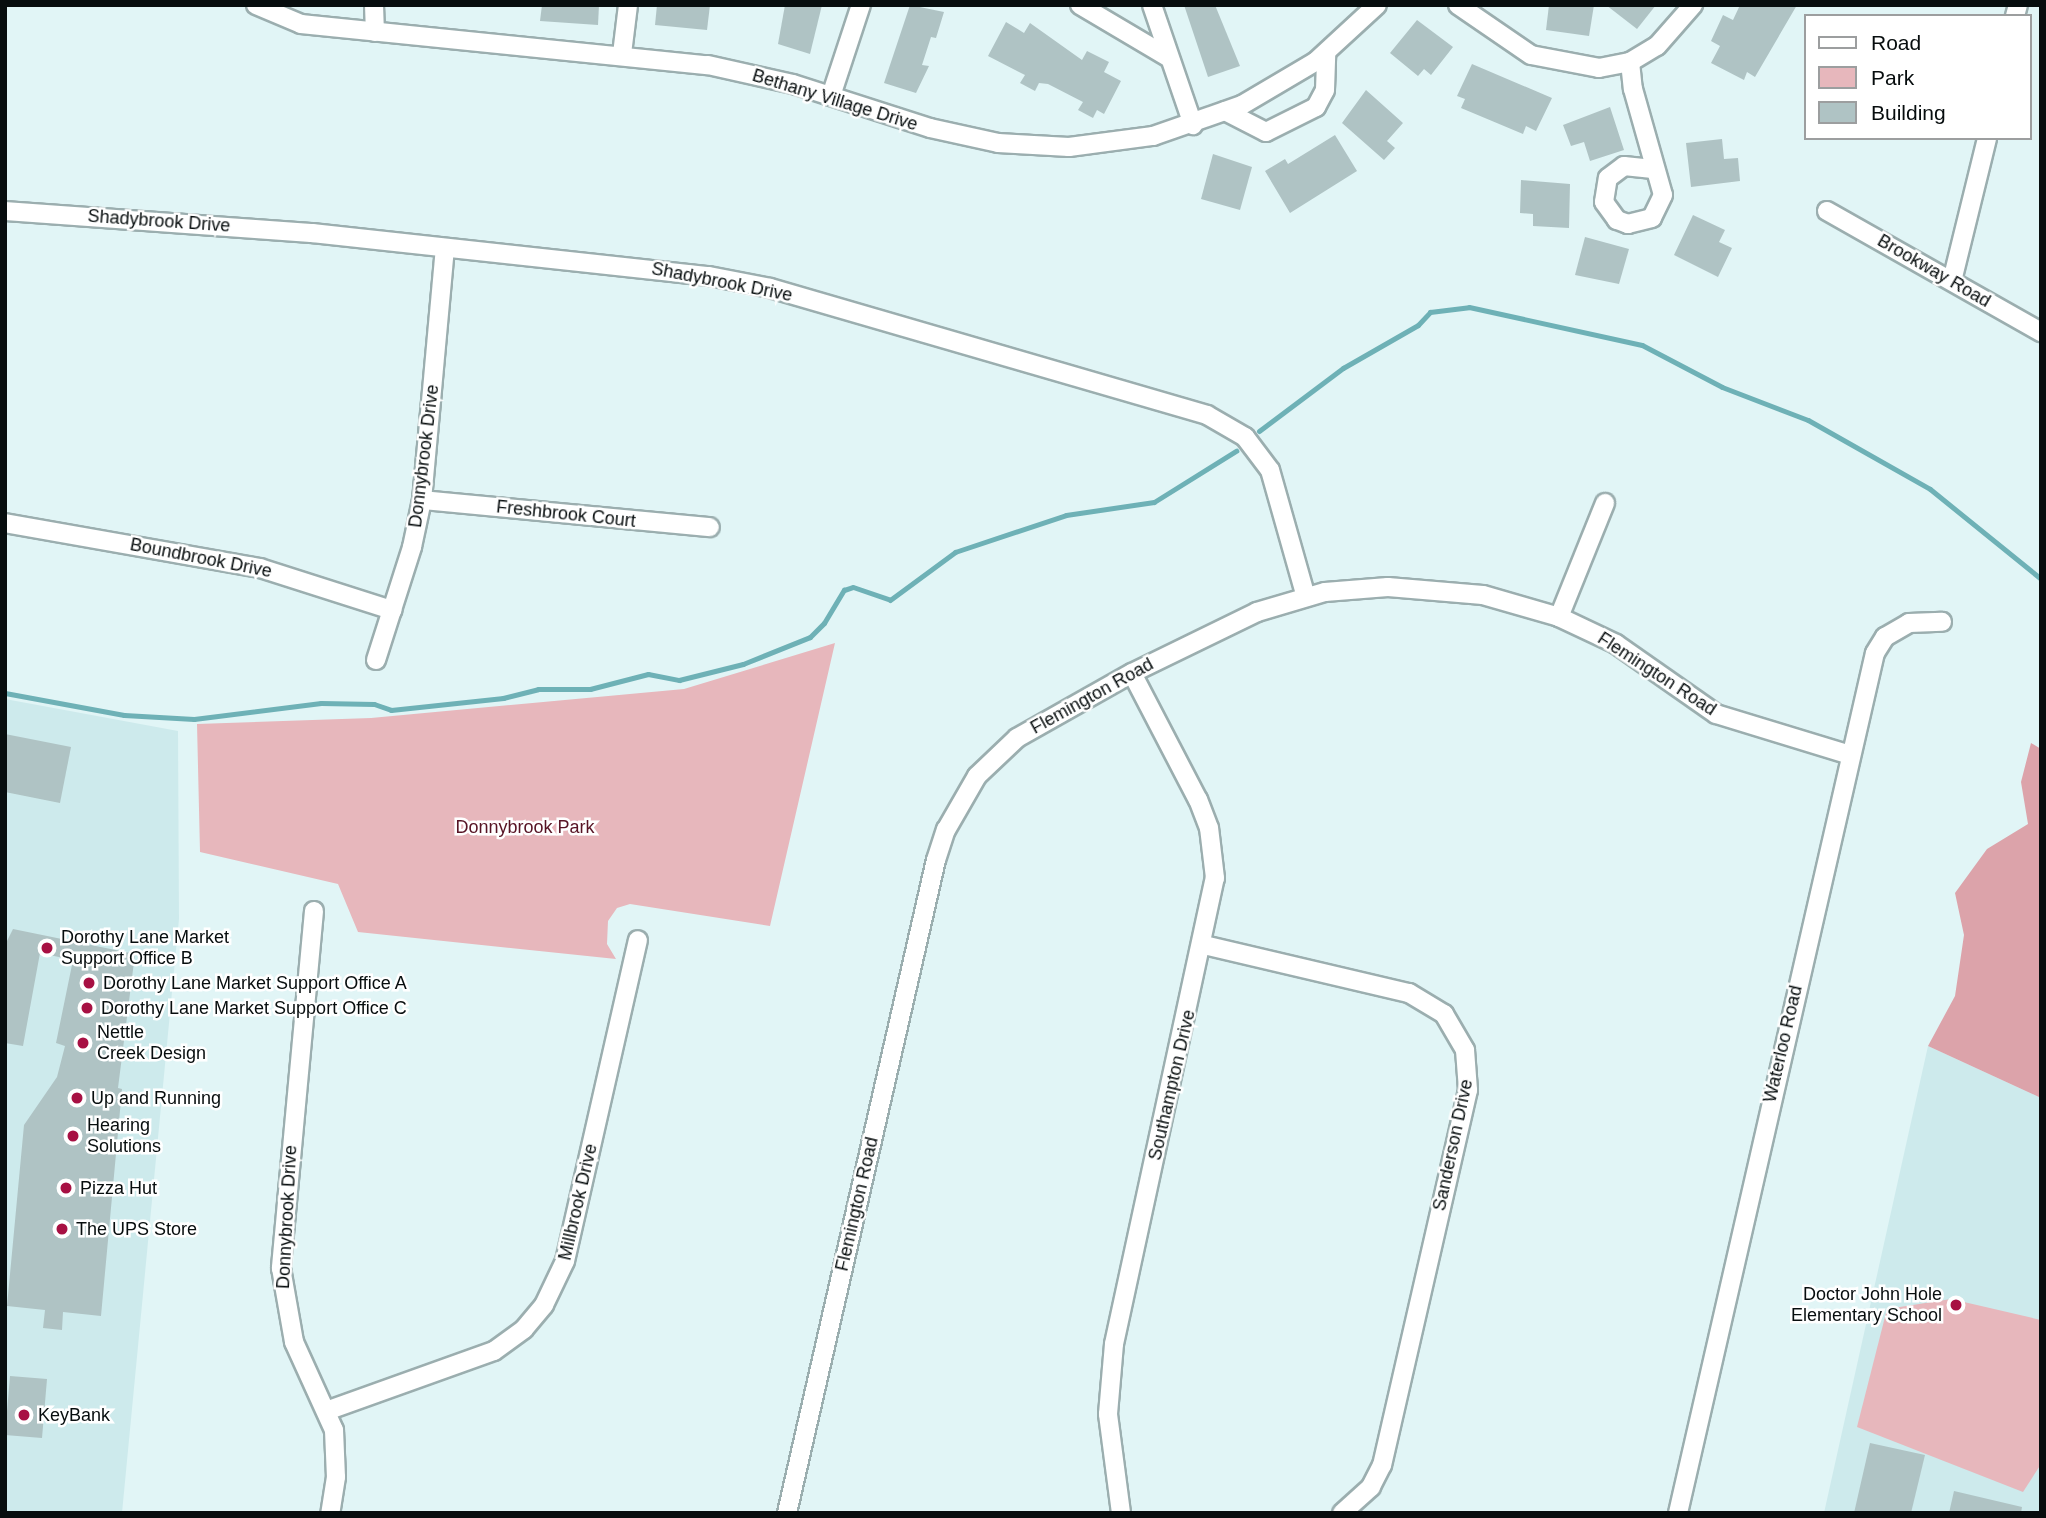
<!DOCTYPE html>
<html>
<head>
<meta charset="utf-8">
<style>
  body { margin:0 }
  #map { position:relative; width:2046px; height:1518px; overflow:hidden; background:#e1f5f6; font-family:Helvetica,sans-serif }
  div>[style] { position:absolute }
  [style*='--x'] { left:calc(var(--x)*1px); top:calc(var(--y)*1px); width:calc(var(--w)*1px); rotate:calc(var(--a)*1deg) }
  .built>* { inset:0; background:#cdeaec }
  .green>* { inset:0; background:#e7b7bc }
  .forest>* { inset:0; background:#dca3aa }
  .stream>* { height:5px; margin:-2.5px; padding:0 2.5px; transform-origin:2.5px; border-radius:2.5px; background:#6eb1b6 }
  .building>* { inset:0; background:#afc3c4 }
  .roads { filter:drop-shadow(2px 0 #9baeaf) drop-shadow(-2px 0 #9baeaf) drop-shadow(0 2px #9baeaf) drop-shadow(0 -2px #9baeaf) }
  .minor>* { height:18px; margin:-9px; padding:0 9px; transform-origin:9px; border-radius:9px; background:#fff }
  .dots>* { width:19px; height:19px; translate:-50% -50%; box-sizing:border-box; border:4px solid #fff; border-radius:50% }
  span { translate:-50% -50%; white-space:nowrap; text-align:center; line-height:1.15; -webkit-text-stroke:5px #fff; paint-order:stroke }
  .street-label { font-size:18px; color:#070d0e }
  .park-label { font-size:18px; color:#571324 }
  .poi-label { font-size:18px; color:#070d0e }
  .left { translate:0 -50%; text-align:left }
  .right { translate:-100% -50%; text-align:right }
  .frame { position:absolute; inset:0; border:7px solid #070d0e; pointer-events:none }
  .legend { position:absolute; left:1804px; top:14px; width:228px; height:126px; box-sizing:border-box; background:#fff; border:2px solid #9c9e9f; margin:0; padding:9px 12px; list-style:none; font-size:21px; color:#070d0e }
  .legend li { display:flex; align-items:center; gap:14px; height:35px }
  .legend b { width:35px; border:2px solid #9c9e9f }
</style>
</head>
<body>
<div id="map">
  <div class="built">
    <div style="clip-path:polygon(5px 699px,178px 731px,179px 919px,122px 1513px,5px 1513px)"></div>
    <div style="clip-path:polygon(1928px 1046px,2041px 1098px,2041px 1513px,1824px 1513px)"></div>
  </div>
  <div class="green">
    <div style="clip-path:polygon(835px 643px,770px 926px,630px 904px,617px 908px,608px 921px,607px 944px,616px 959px,358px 932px,338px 884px,200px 852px,197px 724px,371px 718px,684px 689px)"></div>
    <div style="clip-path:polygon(1951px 1299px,2041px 1320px,2041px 1464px,2023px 1492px,1857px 1427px,1887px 1309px)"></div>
  </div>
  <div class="forest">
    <div style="clip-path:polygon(2031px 743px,2041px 749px,2041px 1098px,1928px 1046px,1955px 996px,1964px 935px,1955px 893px,1987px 849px,2028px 824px,2021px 782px)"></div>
  </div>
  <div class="stream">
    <div style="--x:1259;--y:431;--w:105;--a:-36.9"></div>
    <div style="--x:1343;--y:368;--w:86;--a:-29.8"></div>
    <div style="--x:1418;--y:325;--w:18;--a:-47"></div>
    <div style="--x:1430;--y:312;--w:39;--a:-7"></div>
    <div style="--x:1469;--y:307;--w:177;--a:12.4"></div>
    <div style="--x:1642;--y:345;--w:90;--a:27.7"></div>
    <div style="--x:1722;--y:387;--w:92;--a:21"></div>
    <div style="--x:1808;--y:420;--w:140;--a:29.5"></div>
    <div style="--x:1930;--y:489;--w:143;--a:39"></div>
    <div style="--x:5;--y:693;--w:121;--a:10.5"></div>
    <div style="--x:124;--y:715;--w:70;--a:3.3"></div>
    <div style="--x:194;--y:719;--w:128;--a:-7.2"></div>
    <div style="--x:321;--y:703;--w:53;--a:1.1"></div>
    <div style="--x:374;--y:704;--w:18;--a:19"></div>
    <div style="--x:391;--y:710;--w:113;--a:-6.1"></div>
    <div style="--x:503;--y:698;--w:36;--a:-14"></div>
    <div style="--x:538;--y:689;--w:52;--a:0"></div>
    <div style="--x:590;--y:689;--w:60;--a:-14.5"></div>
    <div style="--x:648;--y:674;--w:32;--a:11"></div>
    <div style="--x:679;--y:680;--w:66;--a:-14"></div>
    <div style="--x:743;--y:664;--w:72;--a:-21.9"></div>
    <div style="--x:810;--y:637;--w:20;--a:-45"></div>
    <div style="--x:824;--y:623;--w:39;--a:-59"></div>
    <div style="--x:844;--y:590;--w:9;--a:-18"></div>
    <div style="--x:853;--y:587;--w:39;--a:19"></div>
    <div style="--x:890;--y:600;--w:81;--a:-36.4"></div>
    <div style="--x:955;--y:552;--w:117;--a:-18.4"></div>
    <div style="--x:1066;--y:515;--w:89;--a:-8.4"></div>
    <div style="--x:1154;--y:502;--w:97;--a:-31.9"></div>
  </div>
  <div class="building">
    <div style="clip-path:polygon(542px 5px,599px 5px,598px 25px,540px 21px)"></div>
    <div style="clip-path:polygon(657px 5px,710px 5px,707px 30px,655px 25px)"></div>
    <div style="clip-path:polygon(785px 5px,822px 5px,810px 54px,778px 44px)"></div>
    <div style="clip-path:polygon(910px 5px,944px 12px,936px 38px,931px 37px,922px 65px,929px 66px,916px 93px,884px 83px)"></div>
    <div style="clip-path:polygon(1184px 5px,1215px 5px,1240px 66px,1208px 77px)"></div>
    <div style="clip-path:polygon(1549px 5px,1594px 5px,1589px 36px,1546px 30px)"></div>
    <div style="clip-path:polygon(1606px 5px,1656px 5px,1637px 29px)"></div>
    <div style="clip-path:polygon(1740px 5px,1797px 5px,1755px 77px,1747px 72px,1744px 80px,1711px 63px,1720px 46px,1711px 41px,1723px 15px,1733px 20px)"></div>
    <div style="clip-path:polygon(1417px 20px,1453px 47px,1431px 75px,1424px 69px,1418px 76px,1390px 53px)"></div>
    <div style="clip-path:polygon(1006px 22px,1024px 33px,1030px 23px,1082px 60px,1087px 51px,1109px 62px,1104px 72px,1121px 81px,1104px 114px,1097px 110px,1093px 118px,1078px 110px,1083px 102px,1048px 84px,1039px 83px,1035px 91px,1020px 83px,1025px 75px,988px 56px)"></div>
    <div style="clip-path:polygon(1472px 64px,1552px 98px,1536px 131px,1526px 126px,1523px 134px,1461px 108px,1465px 99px,1457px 96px)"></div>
    <div style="clip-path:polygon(1366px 90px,1403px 123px,1387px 141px,1395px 148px,1384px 160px,1342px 123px)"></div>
    <div style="clip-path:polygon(1610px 107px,1624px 150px,1590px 161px,1584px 142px,1571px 146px,1563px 125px)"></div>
    <div style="clip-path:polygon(1335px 135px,1357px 171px,1290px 213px,1265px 171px,1285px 159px,1288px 164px)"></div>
    <div style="clip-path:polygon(1722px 139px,1724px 159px,1738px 158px,1740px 181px,1691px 187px,1686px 143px)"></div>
    <div style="clip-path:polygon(1213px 154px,1252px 167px,1240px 210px,1201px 199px)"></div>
    <div style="clip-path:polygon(1521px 180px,1570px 184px,1569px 228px,1533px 226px,1533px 214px,1520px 213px)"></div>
    <div style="clip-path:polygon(1693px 215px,1725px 230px,1719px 242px,1732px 248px,1718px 277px,1674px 255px)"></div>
    <div style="clip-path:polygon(1585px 237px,1629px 249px,1619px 284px,1575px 275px)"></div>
    <div style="clip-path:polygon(5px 734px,71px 747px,60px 803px,5px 792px)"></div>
    <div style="clip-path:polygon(13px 929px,135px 954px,118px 1088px,122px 1089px,101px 1316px,63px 1312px,62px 1330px,43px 1328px,45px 1310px,7px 1306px,24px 1125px,57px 1077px,65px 1046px,56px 1043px,73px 960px,40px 953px,23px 1046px,5px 1043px,5px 945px)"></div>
    <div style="clip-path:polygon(10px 1376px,47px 1379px,42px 1438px,5px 1435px)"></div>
    <div style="clip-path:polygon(1870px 1443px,1925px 1455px,1911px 1513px,1854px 1513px)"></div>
    <div style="clip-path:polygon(1954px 1491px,2022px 1507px,2021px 1513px,1949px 1513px)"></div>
  </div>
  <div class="roads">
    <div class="minor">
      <div style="--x:256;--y:5;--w:49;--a:22.9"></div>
      <div style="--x:301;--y:24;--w:409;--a:5.8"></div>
      <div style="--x:708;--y:65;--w:87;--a:12.6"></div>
      <div style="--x:793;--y:84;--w:144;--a:17.8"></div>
      <div style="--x:930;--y:128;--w:70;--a:12.4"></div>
      <div style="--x:998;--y:143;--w:71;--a:3.2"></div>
      <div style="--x:1069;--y:147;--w:85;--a:-7.5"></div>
      <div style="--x:1153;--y:136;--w:94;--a:-19.2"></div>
      <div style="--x:1242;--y:105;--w:85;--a:-30.5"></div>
      <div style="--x:1315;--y:62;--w:84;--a:-42.6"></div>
      <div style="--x:374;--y:5;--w:27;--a:88"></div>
      <div style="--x:1080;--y:5;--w:102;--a:30.6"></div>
      <div style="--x:1152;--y:5;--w:127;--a:71.1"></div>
      <div style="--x:1458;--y:5;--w:88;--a:34.4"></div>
      <div style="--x:1531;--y:55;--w:69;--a:10.8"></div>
      <div style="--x:1599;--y:68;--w:32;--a:-11"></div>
      <div style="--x:1630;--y:62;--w:31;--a:-31"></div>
      <div style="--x:1657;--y:46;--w:55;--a:-48.7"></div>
      <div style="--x:2015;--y:16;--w:11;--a:-75"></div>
      <div style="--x:622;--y:54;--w:49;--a:-83"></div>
      <div style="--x:1630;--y:62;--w:27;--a:84"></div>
      <div style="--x:1633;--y:89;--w:110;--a:74.2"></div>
      <div style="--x:1663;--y:195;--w:25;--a:116"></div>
      <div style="--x:1652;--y:218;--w:25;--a:166"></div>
      <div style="--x:1628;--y:224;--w:12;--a:-160"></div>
      <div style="--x:1617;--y:220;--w:22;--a:-126"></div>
      <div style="--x:1604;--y:202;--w:24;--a:-81"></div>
      <div style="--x:1608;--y:178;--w:20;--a:-37"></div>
      <div style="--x:1624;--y:166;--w:29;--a:6"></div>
      <div style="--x:831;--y:96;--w:96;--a:-71.8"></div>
      <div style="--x:1225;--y:111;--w:46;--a:27.1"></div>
      <div style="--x:1266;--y:132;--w:56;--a:-26.6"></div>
      <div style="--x:1316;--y:107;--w:19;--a:-62"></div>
      <div style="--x:1325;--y:90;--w:36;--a:-88"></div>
      <div style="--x:5;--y:211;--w:308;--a:4.1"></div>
      <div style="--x:312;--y:233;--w:399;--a:6.2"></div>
      <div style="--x:709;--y:276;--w:62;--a:11.1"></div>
      <div style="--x:770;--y:288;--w:455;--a:16.2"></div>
      <div style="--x:1207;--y:415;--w:44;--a:30.1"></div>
      <div style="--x:1245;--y:437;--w:41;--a:52.9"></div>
      <div style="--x:1270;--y:470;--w:132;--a:74.2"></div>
      <div style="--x:1827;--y:211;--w:246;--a:29.5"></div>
      <div style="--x:1952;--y:281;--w:147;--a:-76.2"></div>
      <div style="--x:422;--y:500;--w:289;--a:5.4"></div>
      <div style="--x:5;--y:523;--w:259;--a:10"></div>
      <div style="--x:260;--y:568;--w:139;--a:17.7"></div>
      <div style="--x:1559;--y:617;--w:123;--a:-68"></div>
      <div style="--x:376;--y:660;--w:119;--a:-72.3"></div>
      <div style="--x:412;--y:547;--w:48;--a:-78"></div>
      <div style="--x:422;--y:500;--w:253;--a:-84.8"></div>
      <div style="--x:314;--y:911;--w:359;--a:95.3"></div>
      <div style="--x:281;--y:1268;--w:75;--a:80"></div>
      <div style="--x:294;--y:1342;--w:97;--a:65.6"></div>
      <div style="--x:334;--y:1430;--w:47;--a:87.6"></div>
      <div style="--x:336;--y:1477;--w:36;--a:99"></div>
      <div style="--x:1204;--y:945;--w:211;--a:13.2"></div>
      <div style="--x:1409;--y:993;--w:41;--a:31"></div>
      <div style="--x:1444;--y:1014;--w:42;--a:59.7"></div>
      <div style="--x:1465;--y:1050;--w:40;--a:85.7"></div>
      <div style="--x:1468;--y:1090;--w:385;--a:102.9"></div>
      <div style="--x:1382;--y:1465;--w:25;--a:117"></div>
      <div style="--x:1371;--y:1487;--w:39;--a:138"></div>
      <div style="--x:329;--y:1410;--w:175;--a:-19.7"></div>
      <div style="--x:494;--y:1351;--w:37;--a:-36"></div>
      <div style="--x:524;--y:1329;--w:31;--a:-50"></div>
      <div style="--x:544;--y:1305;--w:49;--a:-64.5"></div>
      <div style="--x:565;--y:1261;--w:329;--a:-77.2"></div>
      <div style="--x:787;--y:1513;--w:670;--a:-77.15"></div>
      <div style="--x:936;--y:860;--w:32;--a:-72"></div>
      <div style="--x:946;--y:830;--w:62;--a:-60.1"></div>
      <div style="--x:977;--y:776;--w:55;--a:-43.5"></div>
      <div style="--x:1017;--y:738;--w:132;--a:-29.5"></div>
      <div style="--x:1132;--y:673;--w:139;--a:-26"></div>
      <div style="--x:1257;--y:612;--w:71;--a:-16.4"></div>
      <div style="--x:1325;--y:592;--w:63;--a:-4.5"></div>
      <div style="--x:1388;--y:587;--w:95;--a:4.8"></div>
      <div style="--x:1483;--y:595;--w:79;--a:16.1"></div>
      <div style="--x:1559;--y:617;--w:63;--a:25.3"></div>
      <div style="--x:1616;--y:644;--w:122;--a:35"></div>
      <div style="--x:1716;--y:714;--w:140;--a:17"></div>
      <div style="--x:1121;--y:1513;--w:100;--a:-97.5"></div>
      <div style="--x:1108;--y:1414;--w:70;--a:-85.1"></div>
      <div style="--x:1114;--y:1344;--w:477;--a:-77.8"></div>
      <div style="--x:1215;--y:878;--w:50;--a:-96.8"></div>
      <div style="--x:1209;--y:828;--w:30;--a:-111"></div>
      <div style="--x:1198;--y:800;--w:143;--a:-117.5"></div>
      <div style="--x:1678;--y:1513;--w:882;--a:-77.1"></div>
      <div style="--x:1875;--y:653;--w:19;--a:-58"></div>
      <div style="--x:1885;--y:637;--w:28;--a:-30"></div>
      <div style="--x:1909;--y:623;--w:33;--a:-2"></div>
    </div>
  </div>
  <div class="dots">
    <div style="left:47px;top:948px;background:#a71043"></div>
    <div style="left:89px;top:983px;background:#a71043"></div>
    <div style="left:87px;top:1008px;background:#a71043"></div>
    <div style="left:83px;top:1043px;background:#a71043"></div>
    <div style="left:77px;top:1098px;background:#a71043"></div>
    <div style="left:73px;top:1136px;background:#a71043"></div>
    <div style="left:66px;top:1188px;background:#a71043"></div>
    <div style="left:62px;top:1229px;background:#a71043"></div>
    <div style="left:1956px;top:1305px;background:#a71043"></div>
    <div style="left:24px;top:1415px;background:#a71043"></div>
  </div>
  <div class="street-label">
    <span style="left:835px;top:100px;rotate:17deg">Bethany Village Drive</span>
    <span style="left:159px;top:221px;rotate:4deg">Shadybrook Drive</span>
    <span style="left:1934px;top:271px;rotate:30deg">Brookway Road</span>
    <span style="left:722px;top:282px;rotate:11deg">Shadybrook Drive</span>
    <span style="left:424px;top:456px;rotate:-83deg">Donnybrook Drive</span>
    <span style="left:566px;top:514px;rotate:6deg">Freshbrook Court</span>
    <span style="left:201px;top:558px;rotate:11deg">Boundbrook Drive</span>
    <span style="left:1657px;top:674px;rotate:33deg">Flemington Road</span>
    <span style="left:1092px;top:696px;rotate:-29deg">Flemington Road</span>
    <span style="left:1783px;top:1044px;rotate:-77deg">Waterloo Road</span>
    <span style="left:1172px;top:1085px;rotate:-77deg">Southampton Drive</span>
    <span style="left:1453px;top:1145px;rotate:-78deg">Sanderson Drive</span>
    <span style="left:578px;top:1202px;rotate:-77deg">Millbrook Drive</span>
    <span style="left:857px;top:1204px;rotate:-77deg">Flemington Road</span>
    <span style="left:287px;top:1217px;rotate:-87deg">Donnybrook Drive</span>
  </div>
  <div class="park-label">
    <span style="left:525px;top:827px">Donnybrook Park</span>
  </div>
  <div class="poi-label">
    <span class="left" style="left:61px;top:948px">Dorothy Lane Market<br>Support Office B</span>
    <span class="left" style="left:103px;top:983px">Dorothy Lane Market Support Office A</span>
    <span class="left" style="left:101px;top:1008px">Dorothy Lane Market Support Office C</span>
    <span class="left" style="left:97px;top:1043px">Nettle<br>Creek Design</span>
    <span class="left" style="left:91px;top:1098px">Up and Running</span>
    <span class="left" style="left:87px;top:1136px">Hearing<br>Solutions</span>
    <span class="left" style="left:80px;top:1188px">Pizza Hut</span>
    <span class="left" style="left:76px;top:1229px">The UPS Store</span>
    <span class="right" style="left:1942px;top:1305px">Doctor John Hole<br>Elementary School</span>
    <span class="left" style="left:38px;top:1415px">KeyBank</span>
  </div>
  <div class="frame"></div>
  <ul class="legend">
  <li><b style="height:9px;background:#fff"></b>Road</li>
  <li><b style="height:19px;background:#e7b7bc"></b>Park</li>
  <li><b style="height:19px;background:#afc3c4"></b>Building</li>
  </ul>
</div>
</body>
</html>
